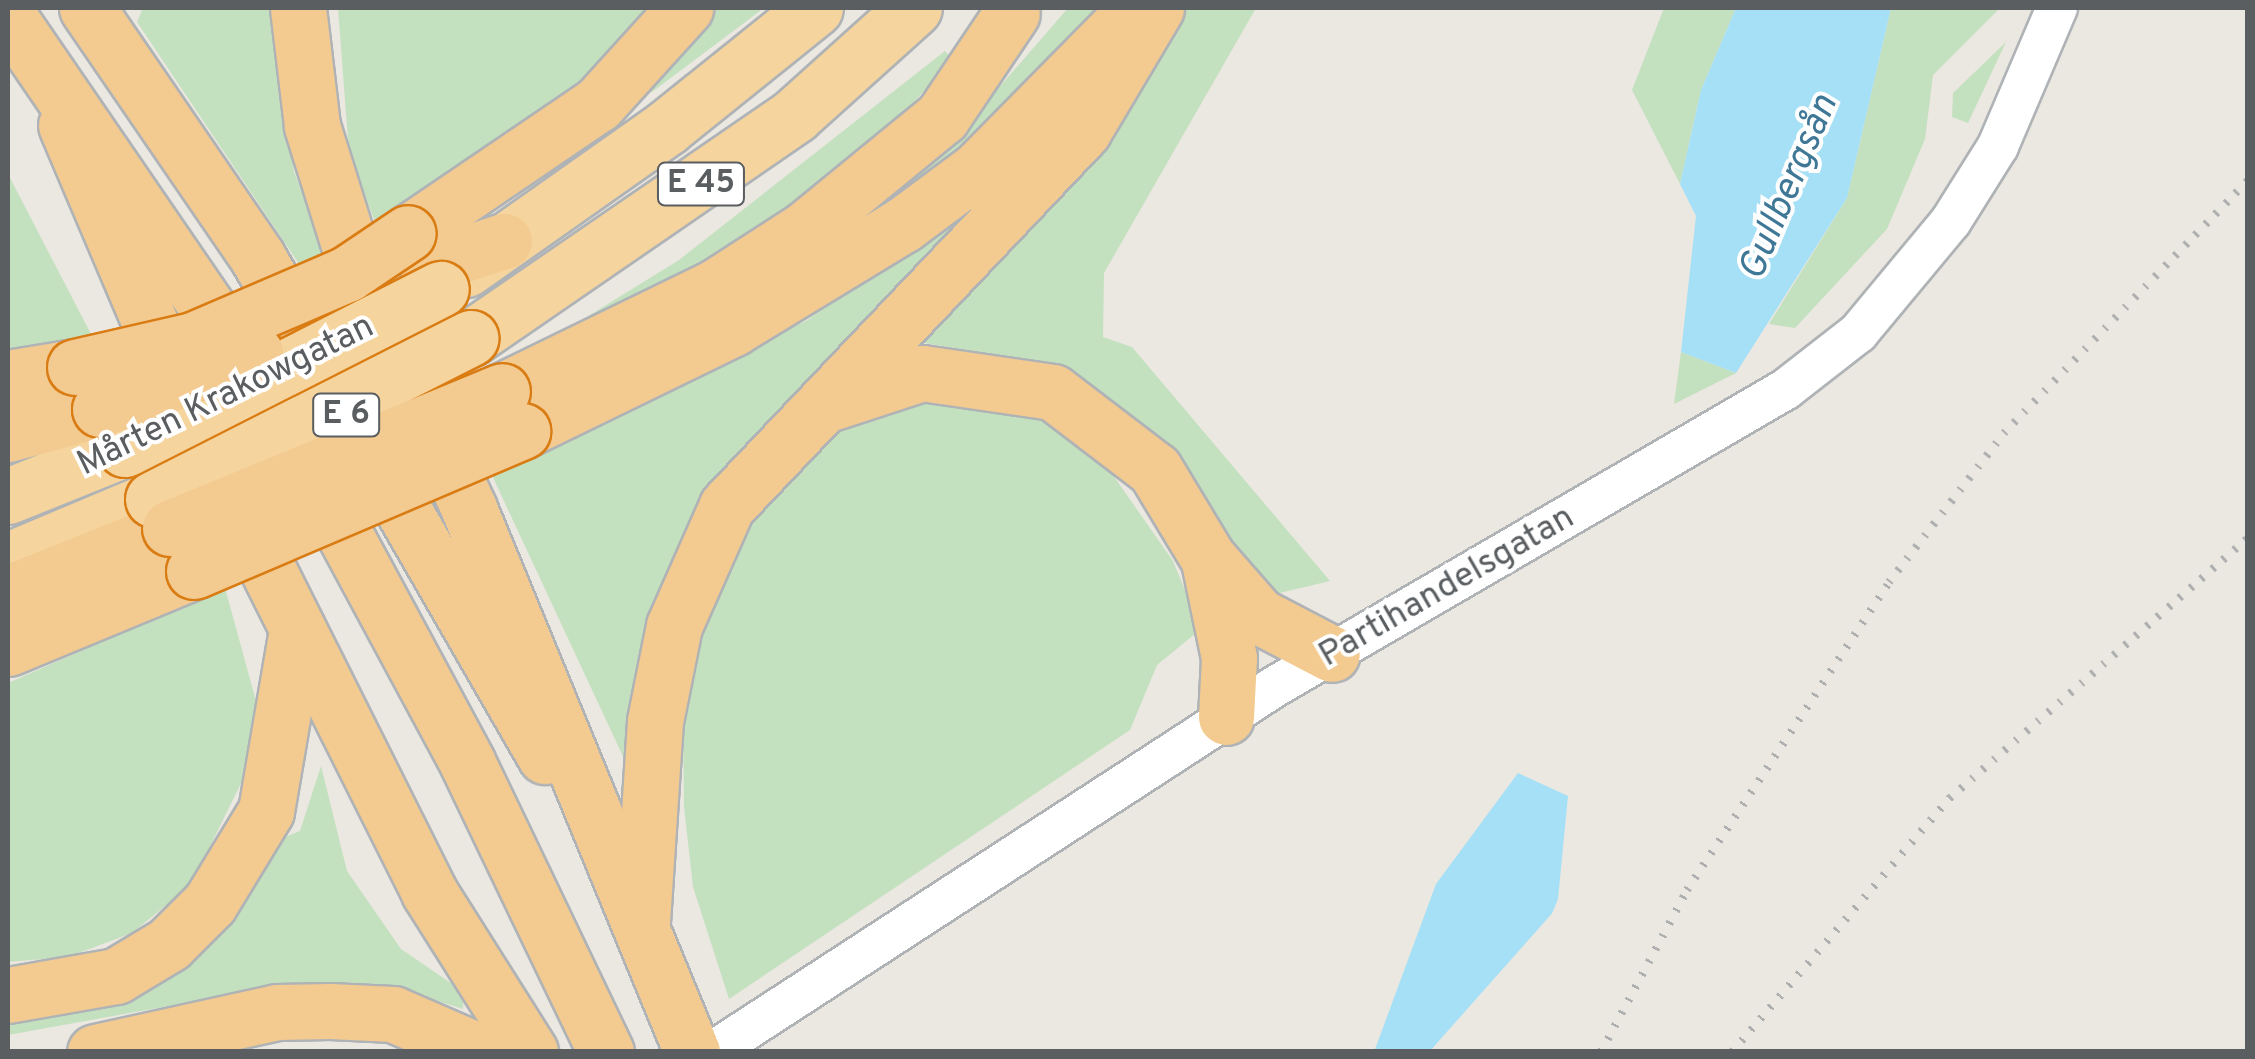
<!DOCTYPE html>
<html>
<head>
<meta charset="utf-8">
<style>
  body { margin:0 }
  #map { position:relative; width:2255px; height:1059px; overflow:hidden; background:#ebe7e1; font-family:Overpass,sans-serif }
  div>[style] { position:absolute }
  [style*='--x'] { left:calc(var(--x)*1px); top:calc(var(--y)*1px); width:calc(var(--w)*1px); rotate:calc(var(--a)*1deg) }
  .green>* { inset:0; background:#c4e1bf }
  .water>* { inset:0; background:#a5e0f7 }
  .pier>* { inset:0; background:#ebe7e1 }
  .roads { filter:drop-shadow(2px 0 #afb3b6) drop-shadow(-2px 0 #afb3b6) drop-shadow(0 2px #afb3b6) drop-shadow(0 -2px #afb3b6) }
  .minor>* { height:40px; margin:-20px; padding:0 20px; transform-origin:20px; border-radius:20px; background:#fff }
  .trunk>* { height:55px; margin:-27.5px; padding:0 27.5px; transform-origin:27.5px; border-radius:27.5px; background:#f6d49d }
  .motorway>* { height:55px; margin:-27.5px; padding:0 27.5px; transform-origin:27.5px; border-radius:27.5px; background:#f3ca90 }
  .rail>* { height:8px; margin-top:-4px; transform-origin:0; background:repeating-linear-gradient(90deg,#aeafaf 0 2.5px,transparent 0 14.5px) }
  .bridges { filter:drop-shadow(2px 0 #d97c13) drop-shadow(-2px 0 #d97c13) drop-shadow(0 2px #d97c13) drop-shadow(0 -2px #d97c13) }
  .trunk-bridge>* { height:55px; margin:-27.5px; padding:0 27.5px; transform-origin:27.5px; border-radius:27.5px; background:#f6d49d }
  .motorway-bridge>* { height:55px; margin:-27.5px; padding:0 27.5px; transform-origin:27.5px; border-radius:27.5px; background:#f3ca90 }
  span { translate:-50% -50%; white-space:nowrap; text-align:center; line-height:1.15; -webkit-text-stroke:8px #fff; paint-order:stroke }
  .shield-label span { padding:2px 8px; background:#fff; border:2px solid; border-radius:8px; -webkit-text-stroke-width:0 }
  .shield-label { font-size:32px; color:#5a5e61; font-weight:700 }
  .street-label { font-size:35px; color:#5a5e61 }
  .water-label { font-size:38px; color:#3f7797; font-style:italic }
  .frame { position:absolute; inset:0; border:10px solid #5a5e61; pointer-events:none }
</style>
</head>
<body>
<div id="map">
  <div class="green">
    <div style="clip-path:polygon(143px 8px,272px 8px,294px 171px,323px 252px,299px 264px,137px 22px)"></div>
    <div style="clip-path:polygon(338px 8px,659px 8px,549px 111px,375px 222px,349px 153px)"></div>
    <div style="clip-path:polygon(711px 8px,764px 8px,652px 92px,639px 84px)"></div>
    <div style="clip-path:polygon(1068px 8px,1096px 8px,944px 168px,852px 227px,963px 129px)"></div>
    <div style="clip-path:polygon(1185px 8px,1256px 8px,1104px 273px,1103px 337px,1132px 347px,1330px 581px,1267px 596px,1189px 475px,1135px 417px,1015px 358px,918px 342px,1062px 194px)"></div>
    <div style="clip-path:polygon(1664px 8px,1736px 8px,1701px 90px,1680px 184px,1632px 90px)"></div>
    <div style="clip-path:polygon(1891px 8px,2000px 8px,1933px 75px,1925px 139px,1887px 229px,1795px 328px,1769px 324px,1847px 198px)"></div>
    <div style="clip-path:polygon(2006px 42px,1968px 123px,1952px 117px,1953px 93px)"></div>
    <div style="clip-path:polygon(945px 51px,953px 60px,848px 172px,735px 248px,569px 328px,679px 260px)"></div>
    <div style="clip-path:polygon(8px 174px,92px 336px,8px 357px)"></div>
    <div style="clip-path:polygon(979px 201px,693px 517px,641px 651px,627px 765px,489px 469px,806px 321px)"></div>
    <div style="clip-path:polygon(1681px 352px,1736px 373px,1674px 404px)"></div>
    <div style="clip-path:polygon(950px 400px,1051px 423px,1092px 445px,1173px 561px,1201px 629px,1157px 665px,1130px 730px,729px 999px,693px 887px,684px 807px,683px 725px,706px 610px,743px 533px,823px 440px,878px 410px)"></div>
    <div style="clip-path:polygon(225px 588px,256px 701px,245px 775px,191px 885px,132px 933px,68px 957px,8px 962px,8px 683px)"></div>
    <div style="clip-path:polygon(321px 766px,347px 871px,401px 949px,464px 992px,463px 1009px,389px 986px,296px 983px,8px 1035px,8px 1017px,229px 912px,280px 839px,300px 831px)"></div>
  </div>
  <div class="water">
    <div style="clip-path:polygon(1736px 8px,1891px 8px,1847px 198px,1736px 373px,1681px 352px,1696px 216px,1680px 184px,1701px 90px)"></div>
    <div style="clip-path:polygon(1518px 773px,1568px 796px,1558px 899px,1532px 962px,1526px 1051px,1374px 1052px,1436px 884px)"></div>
  </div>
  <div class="pier">
    <div style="clip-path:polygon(1563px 901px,1537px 963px,1531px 1052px,1430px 1051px)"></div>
  </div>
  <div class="roads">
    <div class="minor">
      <div style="--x:712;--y:1052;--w:670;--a:-33"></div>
      <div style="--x:1274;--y:687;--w:592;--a:-30.2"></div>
      <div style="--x:1786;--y:389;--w:91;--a:-37.9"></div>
      <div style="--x:1858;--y:333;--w:146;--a:-50.3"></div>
      <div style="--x:1951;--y:221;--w:89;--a:-57.9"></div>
      <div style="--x:1998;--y:146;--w:150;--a:-66.9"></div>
    </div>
    <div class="trunk">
      <div style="--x:466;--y:269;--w:245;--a:-35.2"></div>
      <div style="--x:666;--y:128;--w:191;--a:-38.8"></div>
      <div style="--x:471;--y:338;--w:393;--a:-34.5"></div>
      <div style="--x:795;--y:115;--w:160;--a:-42"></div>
      <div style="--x:8;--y:496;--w:126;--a:-21.9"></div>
      <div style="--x:8;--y:560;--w:157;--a:-22.8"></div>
    </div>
    <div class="motorway">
      <div style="--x:87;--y:8;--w:303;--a:55.6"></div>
      <div style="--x:258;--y:258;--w:575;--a:60.04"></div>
      <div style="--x:298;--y:8;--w:119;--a:83.2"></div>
      <div style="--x:312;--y:126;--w:145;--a:72.7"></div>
      <div style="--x:355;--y:264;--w:270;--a:65"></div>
      <div style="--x:469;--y:509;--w:587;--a:67.67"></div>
      <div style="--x:8;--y:16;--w:427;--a:55.6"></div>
      <div style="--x:66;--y:125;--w:289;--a:67"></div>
      <div style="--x:408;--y:233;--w:230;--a:-34.2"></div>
      <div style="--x:598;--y:104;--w:130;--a:-47.8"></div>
      <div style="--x:427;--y:266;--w:81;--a:-18"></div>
      <div style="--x:8;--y:378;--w:68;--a:-9.3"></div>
      <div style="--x:502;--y:391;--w:239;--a:-26"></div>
      <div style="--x:717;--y:286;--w:105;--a:-32.9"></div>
      <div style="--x:805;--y:229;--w:177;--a:-39.3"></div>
      <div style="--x:942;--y:117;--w:125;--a:-56.1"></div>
      <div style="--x:824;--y:405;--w:103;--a:-18.1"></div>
      <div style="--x:922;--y:373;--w:132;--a:8.3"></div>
      <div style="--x:1053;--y:392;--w:128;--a:37.4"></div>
      <div style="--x:1155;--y:470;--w:103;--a:58.9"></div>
      <div style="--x:1208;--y:558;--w:77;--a:48.7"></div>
      <div style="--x:1259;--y:616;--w:82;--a:27.5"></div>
      <div style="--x:522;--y:431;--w:235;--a:-26"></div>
      <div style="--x:733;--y:328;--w:200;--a:-31.3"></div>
      <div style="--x:904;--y:224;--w:92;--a:-36.6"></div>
      <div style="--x:978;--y:169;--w:205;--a:-45.4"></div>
      <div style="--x:8;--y:434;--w:95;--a:-15.2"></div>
      <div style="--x:311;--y:472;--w:329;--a:61.7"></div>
      <div style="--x:467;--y:762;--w:322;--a:64.4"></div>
      <div style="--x:235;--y:504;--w:434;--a:63.4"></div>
      <div style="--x:429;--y:892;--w:189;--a:57.7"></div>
      <div style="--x:1210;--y:566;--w:94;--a:78.3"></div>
      <div style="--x:1229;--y:658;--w:59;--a:92.9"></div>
      <div style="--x:8;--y:593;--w:175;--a:-21.9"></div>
      <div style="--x:8;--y:648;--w:201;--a:-22.5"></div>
      <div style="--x:642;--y:922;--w:201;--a:-86.3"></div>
      <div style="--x:655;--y:721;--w:97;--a:-78.7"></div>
      <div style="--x:674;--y:626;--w:131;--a:-66.2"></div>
      <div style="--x:727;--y:506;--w:517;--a:-46.49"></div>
      <div style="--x:1083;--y:131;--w:143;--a:-59.3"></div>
      <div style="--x:8;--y:995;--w:110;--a:-10"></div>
      <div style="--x:116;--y:976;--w:62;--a:-31.1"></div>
      <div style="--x:169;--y:944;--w:58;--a:-45"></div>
      <div style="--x:210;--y:903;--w:108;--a:-58.7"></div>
      <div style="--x:266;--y:811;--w:185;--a:-80.3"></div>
      <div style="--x:95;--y:1052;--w:186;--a:-12.4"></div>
      <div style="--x:277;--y:1012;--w:53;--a:-1.1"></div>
      <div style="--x:330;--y:1011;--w:63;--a:2.7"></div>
      <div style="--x:393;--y:1014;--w:96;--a:23.4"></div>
    </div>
  </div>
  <div class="rail">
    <div style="--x:1601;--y:1052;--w:183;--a:-62"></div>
    <div style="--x:1687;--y:890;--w:368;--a:-56.7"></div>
    <div style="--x:1889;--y:582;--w:188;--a:-52.3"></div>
    <div style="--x:2004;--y:433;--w:351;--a:-46"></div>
    <div style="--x:1732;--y:1052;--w:335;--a:-49.4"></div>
    <div style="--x:1950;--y:798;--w:395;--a:-41.1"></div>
  </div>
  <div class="bridges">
    <div class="trunk-bridge">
      <div style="--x:125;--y:449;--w:354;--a:-26.9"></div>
      <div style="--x:153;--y:499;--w:356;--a:-26.9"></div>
    </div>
    <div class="motorway-bridge">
      <div style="--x:75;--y:367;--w:121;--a:-12.9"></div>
      <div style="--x:193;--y:340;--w:168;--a:-23.2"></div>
      <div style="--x:347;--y:274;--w:73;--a:-33.9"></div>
      <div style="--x:100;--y:409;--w:165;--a:-19.9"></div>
      <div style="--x:170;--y:528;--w:359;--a:-22.4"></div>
      <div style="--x:194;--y:571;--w:357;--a:-23.1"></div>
    </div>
  </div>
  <div class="shield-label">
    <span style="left:701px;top:184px">E 45</span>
    <span style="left:346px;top:415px">E 6</span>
  </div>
  <div class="street-label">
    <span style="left:226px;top:396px;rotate:-26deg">Mårten Krakowgatan</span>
    <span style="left:1447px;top:587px;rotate:-30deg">Partihandelsgatan</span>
  </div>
  <div class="water-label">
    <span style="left:1790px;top:188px;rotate:-67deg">Gullbergsån</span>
  </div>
  <div class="frame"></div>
</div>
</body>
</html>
